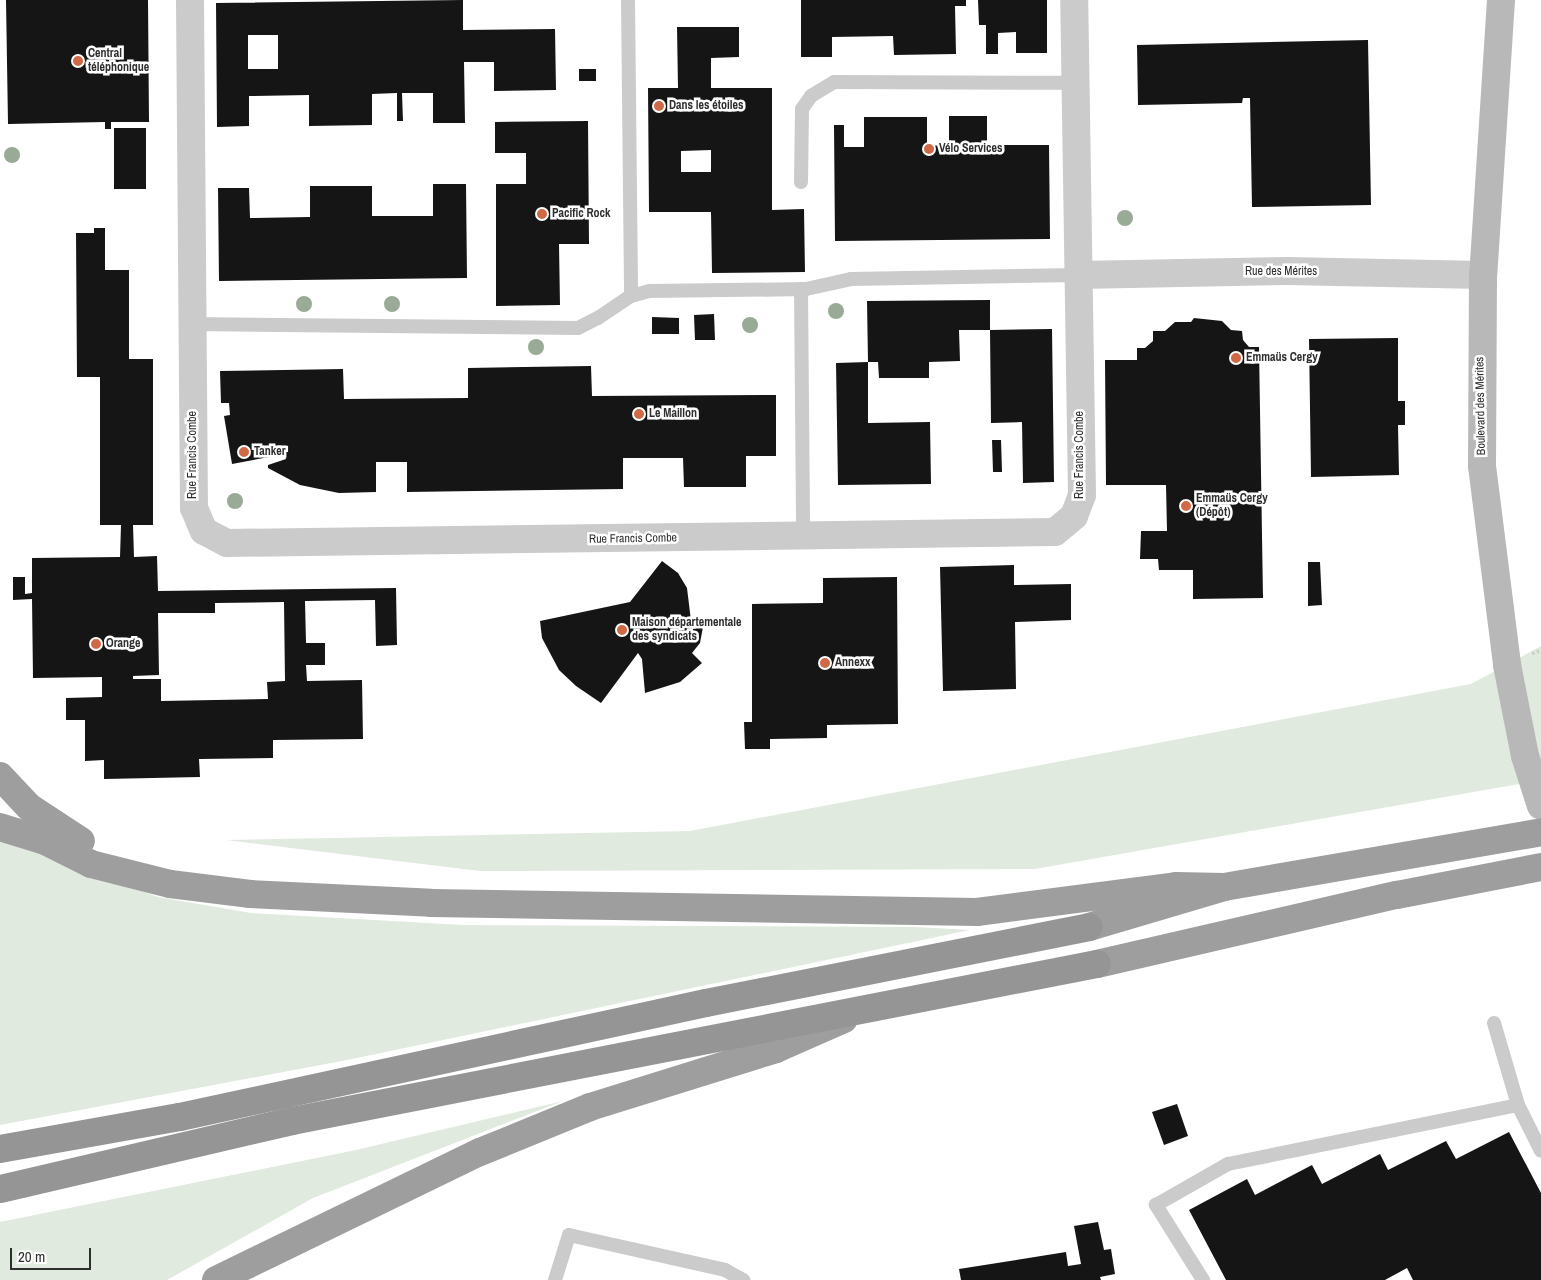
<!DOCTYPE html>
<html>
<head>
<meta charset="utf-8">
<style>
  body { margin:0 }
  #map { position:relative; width:1541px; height:1280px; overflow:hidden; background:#fff; font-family:"Archivo Narrow",sans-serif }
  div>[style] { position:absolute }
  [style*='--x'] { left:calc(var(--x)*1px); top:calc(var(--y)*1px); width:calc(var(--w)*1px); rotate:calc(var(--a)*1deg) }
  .green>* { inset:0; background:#e0eade }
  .building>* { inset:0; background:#151515 }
  .path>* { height:3px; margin-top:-1.5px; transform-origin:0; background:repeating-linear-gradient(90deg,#cbcbcb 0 2.5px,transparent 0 5px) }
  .service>* { height:14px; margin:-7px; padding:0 7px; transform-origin:7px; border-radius:7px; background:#cbcbcb }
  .minor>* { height:28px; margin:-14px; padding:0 14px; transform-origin:14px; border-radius:14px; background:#cbcbcb }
  .secondary>* { height:28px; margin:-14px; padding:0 14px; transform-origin:14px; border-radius:14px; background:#b8b8b8 }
  .trunk>* { height:28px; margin:-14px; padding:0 14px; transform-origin:14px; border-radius:14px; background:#9e9e9e }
  .motorway>* { height:28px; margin:-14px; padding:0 14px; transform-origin:14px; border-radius:14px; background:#959595 }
  .trees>* { width:16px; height:16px; margin:-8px; border-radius:50%; background:#99aa96 }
  .dots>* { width:14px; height:14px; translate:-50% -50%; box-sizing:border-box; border:2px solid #fff; border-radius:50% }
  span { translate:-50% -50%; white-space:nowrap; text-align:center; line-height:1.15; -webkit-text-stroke:5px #fff; paint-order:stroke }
  .poi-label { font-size:12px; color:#2e2e2e; font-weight:700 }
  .left { translate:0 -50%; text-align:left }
  .street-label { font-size:12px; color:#2e2e2e }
  .scale { position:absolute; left:10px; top:1248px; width:81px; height:22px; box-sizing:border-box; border:2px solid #2e2e2e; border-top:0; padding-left:6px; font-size:15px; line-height:18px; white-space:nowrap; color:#2e2e2e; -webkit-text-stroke:4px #fff; paint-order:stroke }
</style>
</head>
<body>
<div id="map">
  <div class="green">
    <div style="clip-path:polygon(1541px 646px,1541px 780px,1035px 869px,480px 871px,226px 840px,690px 831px,1471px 684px)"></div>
    <div style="clip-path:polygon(0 838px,158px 897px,251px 913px,463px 925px,916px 927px,970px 930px,352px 1059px,0 1125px)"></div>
    <div style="clip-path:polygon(563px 1101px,313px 1198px,167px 1280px,0 1280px,0 1222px,356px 1150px)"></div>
  </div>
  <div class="building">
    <div style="clip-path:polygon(6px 0,148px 0,149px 122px,111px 122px,111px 129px,105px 129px,105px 122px,8px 124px)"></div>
    <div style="clip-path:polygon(evenodd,463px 0,463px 30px,555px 29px,556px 90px,494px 91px,494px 62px,464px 62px,465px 123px,433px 123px,433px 93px,402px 93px,403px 121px,397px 121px,397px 93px,372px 94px,372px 125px,309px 126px,309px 95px,249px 96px,249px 126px,217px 127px,216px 3px,463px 0,248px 35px,278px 35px,278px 69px,248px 69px,248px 35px)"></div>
    <div style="clip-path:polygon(801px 0,966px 0,966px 6px,955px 6px,956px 54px,894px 55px,893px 36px,832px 37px,832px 57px,801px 57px)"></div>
    <div style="clip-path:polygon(978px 0,1047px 0,1047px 53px,1016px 53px,1016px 32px,998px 33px,998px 54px,986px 54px,986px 25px,979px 25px)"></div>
    <div style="clip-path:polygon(evenodd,677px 27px,739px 27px,739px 57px,711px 58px,711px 88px,772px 88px,772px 210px,804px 209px,805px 272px,712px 273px,711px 212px,649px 212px,648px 88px,678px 88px,677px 27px,711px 150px,711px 172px,681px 172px,681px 151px,711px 150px)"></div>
    <div style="clip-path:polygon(1368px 40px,1371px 205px,1252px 207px,1250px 98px,1243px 98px,1242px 103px,1138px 105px,1137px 45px)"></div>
    <div style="clip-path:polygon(579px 69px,596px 69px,596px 81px,579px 81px)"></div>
    <div style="clip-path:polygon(949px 116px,987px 116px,987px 145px,1049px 145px,1050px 239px,835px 241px,834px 125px,844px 125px,844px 147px,864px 147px,864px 117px,927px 117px,927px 146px,949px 145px)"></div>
    <div style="clip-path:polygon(588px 121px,589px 244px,559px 244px,560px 305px,496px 306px,496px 184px,526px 184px,526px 153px,495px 153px,495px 122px)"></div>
    <div style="clip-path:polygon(114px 128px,146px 128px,146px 189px,114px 189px)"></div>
    <div style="clip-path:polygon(433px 184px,466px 184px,467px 278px,219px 281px,218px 188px,249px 188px,250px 218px,310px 217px,310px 186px,372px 186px,372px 216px,433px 216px)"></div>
    <div style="clip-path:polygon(evenodd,94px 228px,105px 228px,105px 270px,129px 270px,129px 359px,153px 359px,153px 525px,133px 525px,134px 557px,157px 556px,158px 591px,396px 588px,397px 645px,376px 646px,375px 600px,305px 601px,306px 643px,325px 643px,325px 665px,306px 665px,307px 681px,362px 680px,363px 739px,273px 740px,273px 758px,199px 759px,200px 777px,104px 779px,104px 760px,85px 761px,85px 720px,66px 720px,66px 698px,102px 697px,102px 677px,33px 678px,32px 599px,13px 600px,13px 577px,25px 577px,25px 594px,32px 593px,32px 558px,120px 557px,121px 525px,100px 525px,100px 377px,77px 377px,76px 233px,94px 233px,94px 228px,284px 602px,285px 681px,267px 682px,268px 699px,161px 701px,161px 679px,133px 679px,133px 676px,159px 675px,158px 613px,215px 613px,215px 603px,284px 602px)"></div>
    <div style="clip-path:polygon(990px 300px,990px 330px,959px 330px,960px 361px,929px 362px,929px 378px,879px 378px,878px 362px,868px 362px,867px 301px)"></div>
    <div style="clip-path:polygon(714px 314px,715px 340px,695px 340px,694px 315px)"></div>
    <div style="clip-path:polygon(652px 317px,679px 318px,679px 334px,652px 334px)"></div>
    <div style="clip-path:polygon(1194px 318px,1222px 321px,1231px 330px,1242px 331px,1243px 340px,1249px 347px,1259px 347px,1263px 598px,1193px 599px,1193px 570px,1159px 570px,1158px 559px,1140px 559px,1141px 531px,1167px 531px,1166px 485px,1106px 485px,1105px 360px,1137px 360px,1137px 348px,1145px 348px,1153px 341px,1153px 331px,1165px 331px,1175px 322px,1191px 322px)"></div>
    <div style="clip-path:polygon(1052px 329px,1054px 482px,1023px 483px,1022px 422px,991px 423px,990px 330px)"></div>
    <div style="clip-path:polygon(1398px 338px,1398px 401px,1405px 401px,1405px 425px,1398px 425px,1399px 475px,1311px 477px,1309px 339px)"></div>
    <div style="clip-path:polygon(868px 362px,868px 423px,930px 422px,931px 484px,838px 485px,836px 363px)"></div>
    <div style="clip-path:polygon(591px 366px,592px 396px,776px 395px,776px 456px,746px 456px,746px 487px,684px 487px,683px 458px,623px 458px,623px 489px,407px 492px,407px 462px,376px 462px,376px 492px,339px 493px,300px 485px,268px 468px,268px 465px,286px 459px,285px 454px,232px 464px,224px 416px,230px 415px,229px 403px,221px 403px,220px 371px,343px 369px,344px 399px,468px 398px,468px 368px)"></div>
    <div style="clip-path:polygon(992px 440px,1001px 440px,1002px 472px,993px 472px)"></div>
    <div style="clip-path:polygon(662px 561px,678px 573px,687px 588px,692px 629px,703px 627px,700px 643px,692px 653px,702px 663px,680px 682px,645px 693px,642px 659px,638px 653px,601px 703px,576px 686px,559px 670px,542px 638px,540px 621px,630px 602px)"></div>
    <div style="clip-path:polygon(1308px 562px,1320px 562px,1322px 605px,1308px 606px)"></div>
    <div style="clip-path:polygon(1014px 565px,1014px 585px,1071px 584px,1071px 620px,1015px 622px,1016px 689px,943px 691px,940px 567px)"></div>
    <div style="clip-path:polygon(897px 577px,898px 724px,827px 725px,827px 738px,770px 739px,770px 749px,745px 749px,744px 722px,752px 722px,752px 604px,823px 603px,823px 578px)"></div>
    <div style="clip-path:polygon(1177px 1104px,1188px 1136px,1164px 1145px,1152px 1112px)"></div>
    <div style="clip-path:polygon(1509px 1132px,1541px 1193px,1541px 1280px,1413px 1280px,1407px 1268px,1385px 1280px,1226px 1280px,1189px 1210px,1247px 1179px,1255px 1195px,1312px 1165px,1322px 1184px,1380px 1154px,1388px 1170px,1446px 1141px,1456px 1159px)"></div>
    <div style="clip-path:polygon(1098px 1222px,1104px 1250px,1111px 1249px,1115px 1274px,1100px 1277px,1101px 1280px,961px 1280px,959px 1269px,1066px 1252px,1068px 1266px,1081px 1264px,1074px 1226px)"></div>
  </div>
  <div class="path">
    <div style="--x:1532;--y:653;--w:9;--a:-18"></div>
  </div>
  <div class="service">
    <div style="--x:628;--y:0;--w:296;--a:89.4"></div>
    <div style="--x:801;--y:182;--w:73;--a:-89.2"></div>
    <div style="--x:802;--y:109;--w:16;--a:-55"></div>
    <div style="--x:811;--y:96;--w:27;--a:-31"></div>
    <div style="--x:834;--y:82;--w:240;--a:0.2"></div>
    <div style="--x:801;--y:289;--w:248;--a:89.5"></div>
    <div style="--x:192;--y:324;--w:386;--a:0.6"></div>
    <div style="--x:578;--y:328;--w:22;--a:-27"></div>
    <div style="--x:598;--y:318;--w:40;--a:-34"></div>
    <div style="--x:631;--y:296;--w:20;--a:-15"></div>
    <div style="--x:650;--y:291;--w:156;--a:-0.7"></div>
    <div style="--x:806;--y:289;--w:46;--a:-12.5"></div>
    <div style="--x:851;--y:279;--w:227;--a:-1"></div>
    <div style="--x:1494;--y:1023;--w:85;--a:73.7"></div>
    <div style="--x:555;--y:1280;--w:47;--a:-72.7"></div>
    <div style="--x:569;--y:1235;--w:160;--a:12.6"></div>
    <div style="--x:725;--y:1270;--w:21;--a:29"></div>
    <div style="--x:1203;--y:1280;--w:89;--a:-122.1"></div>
    <div style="--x:1156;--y:1205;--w:83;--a:-29.7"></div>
    <div style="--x:1228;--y:1164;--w:296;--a:-11.5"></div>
    <div style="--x:1518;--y:1105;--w:51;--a:63.4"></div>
  </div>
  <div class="minor">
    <div style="--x:190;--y:0;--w:508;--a:89.55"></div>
    <div style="--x:194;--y:508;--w:25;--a:67"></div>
    <div style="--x:204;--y:531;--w:26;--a:28"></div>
    <div style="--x:227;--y:543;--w:828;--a:-0.76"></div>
    <div style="--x:1055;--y:532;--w:25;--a:-40"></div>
    <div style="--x:1074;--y:516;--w:22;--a:-69"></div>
    <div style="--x:1082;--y:495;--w:495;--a:-90.9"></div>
    <div style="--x:1078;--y:275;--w:209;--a:-1.1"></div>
    <div style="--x:1287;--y:271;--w:196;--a:1.2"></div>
  </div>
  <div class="secondary">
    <div style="--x:1501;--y:0;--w:276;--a:93.7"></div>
    <div style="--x:1483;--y:275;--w:191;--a:90.3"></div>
    <div style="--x:1482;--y:466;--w:201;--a:82.8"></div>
    <div style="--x:1507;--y:665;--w:93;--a:78.8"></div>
    <div style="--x:1525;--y:756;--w:52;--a:72.3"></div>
  </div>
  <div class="trunk">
    <div style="--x:0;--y:776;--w:42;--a:46.9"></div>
    <div style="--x:29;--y:807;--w:62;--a:33.2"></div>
    <div style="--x:0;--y:827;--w:47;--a:17.3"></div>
    <div style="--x:45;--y:841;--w:51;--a:26.6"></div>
    <div style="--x:91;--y:864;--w:81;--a:14.2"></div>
    <div style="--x:170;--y:884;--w:81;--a:7.1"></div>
    <div style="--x:250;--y:894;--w:181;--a:2.8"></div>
    <div style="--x:431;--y:903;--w:546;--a:0.94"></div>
    <div style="--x:977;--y:912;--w:201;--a:-7.4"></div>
    <div style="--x:1176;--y:886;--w:48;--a:1.2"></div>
    <div style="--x:1089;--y:927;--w:141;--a:-16.5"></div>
    <div style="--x:1224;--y:887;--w:322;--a:-9.8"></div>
    <div style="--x:1097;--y:964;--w:308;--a:-13"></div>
    <div style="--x:1397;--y:895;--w:147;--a:-11"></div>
    <div style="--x:216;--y:1280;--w:293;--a:-25.9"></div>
    <div style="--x:480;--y:1152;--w:119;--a:-22.2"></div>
    <div style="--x:590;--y:1107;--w:195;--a:-17.3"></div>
    <div style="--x:776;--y:1049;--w:74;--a:-23.8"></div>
  </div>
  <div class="motorway">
    <div style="--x:0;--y:1149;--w:183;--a:-10.1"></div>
    <div style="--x:180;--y:1117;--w:538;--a:-12.23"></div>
    <div style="--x:706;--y:1003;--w:390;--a:-11.2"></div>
    <div style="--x:0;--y:1189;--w:300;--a:-13.1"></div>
    <div style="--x:292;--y:1121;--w:820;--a:-11.04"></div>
  </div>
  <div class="trees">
    <div style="left:12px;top:155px"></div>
    <div style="left:1125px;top:218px"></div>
    <div style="left:304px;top:304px"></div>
    <div style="left:392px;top:304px"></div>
    <div style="left:836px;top:311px"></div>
    <div style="left:750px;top:325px"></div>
    <div style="left:536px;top:347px"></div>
    <div style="left:235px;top:501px"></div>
  </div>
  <div class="dots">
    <div style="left:78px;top:61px;background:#d06945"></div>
    <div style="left:659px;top:106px;background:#d06945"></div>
    <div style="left:929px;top:149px;background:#d06945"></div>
    <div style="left:542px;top:214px;background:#d06945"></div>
    <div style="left:1236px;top:358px;background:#d06945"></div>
    <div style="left:639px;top:414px;background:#d06945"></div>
    <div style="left:244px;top:452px;background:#d06945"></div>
    <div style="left:1186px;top:506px;background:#d06945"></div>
    <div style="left:622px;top:630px;background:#d06945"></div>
    <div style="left:96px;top:644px;background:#d06945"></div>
    <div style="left:825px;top:663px;background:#d06945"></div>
  </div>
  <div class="poi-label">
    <span class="left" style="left:88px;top:61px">Central<br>téléphonique</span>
    <span class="left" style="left:669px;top:106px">Dans les étoiles</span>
    <span class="left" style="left:939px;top:149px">Vélo Services</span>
    <span class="left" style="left:552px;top:214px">Pacific Rock</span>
    <span class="left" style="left:1246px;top:358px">Emmaüs Cergy</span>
    <span class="left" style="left:649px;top:414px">Le Maillon</span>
    <span class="left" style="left:254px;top:452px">Tanker</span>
    <span class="left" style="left:1196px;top:506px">Emmaüs Cergy<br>(Dépôt)</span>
    <span class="left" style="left:632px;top:630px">Maison départementale<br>des syndicats</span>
    <span class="left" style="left:106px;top:644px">Orange</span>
    <span class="left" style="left:835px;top:663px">Annexx</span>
  </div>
  <div class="street-label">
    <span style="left:1281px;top:272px">Rue des Mérites</span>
    <span style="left:1481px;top:406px;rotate:-91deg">Boulevard des Mérites</span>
    <span style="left:193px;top:455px;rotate:-90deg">Rue Francis Combe</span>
    <span style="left:1080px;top:455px;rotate:-90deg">Rue Francis Combe</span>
    <span style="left:633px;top:539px;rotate:-1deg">Rue Francis Combe</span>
  </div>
  <div class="scale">20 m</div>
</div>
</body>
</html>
